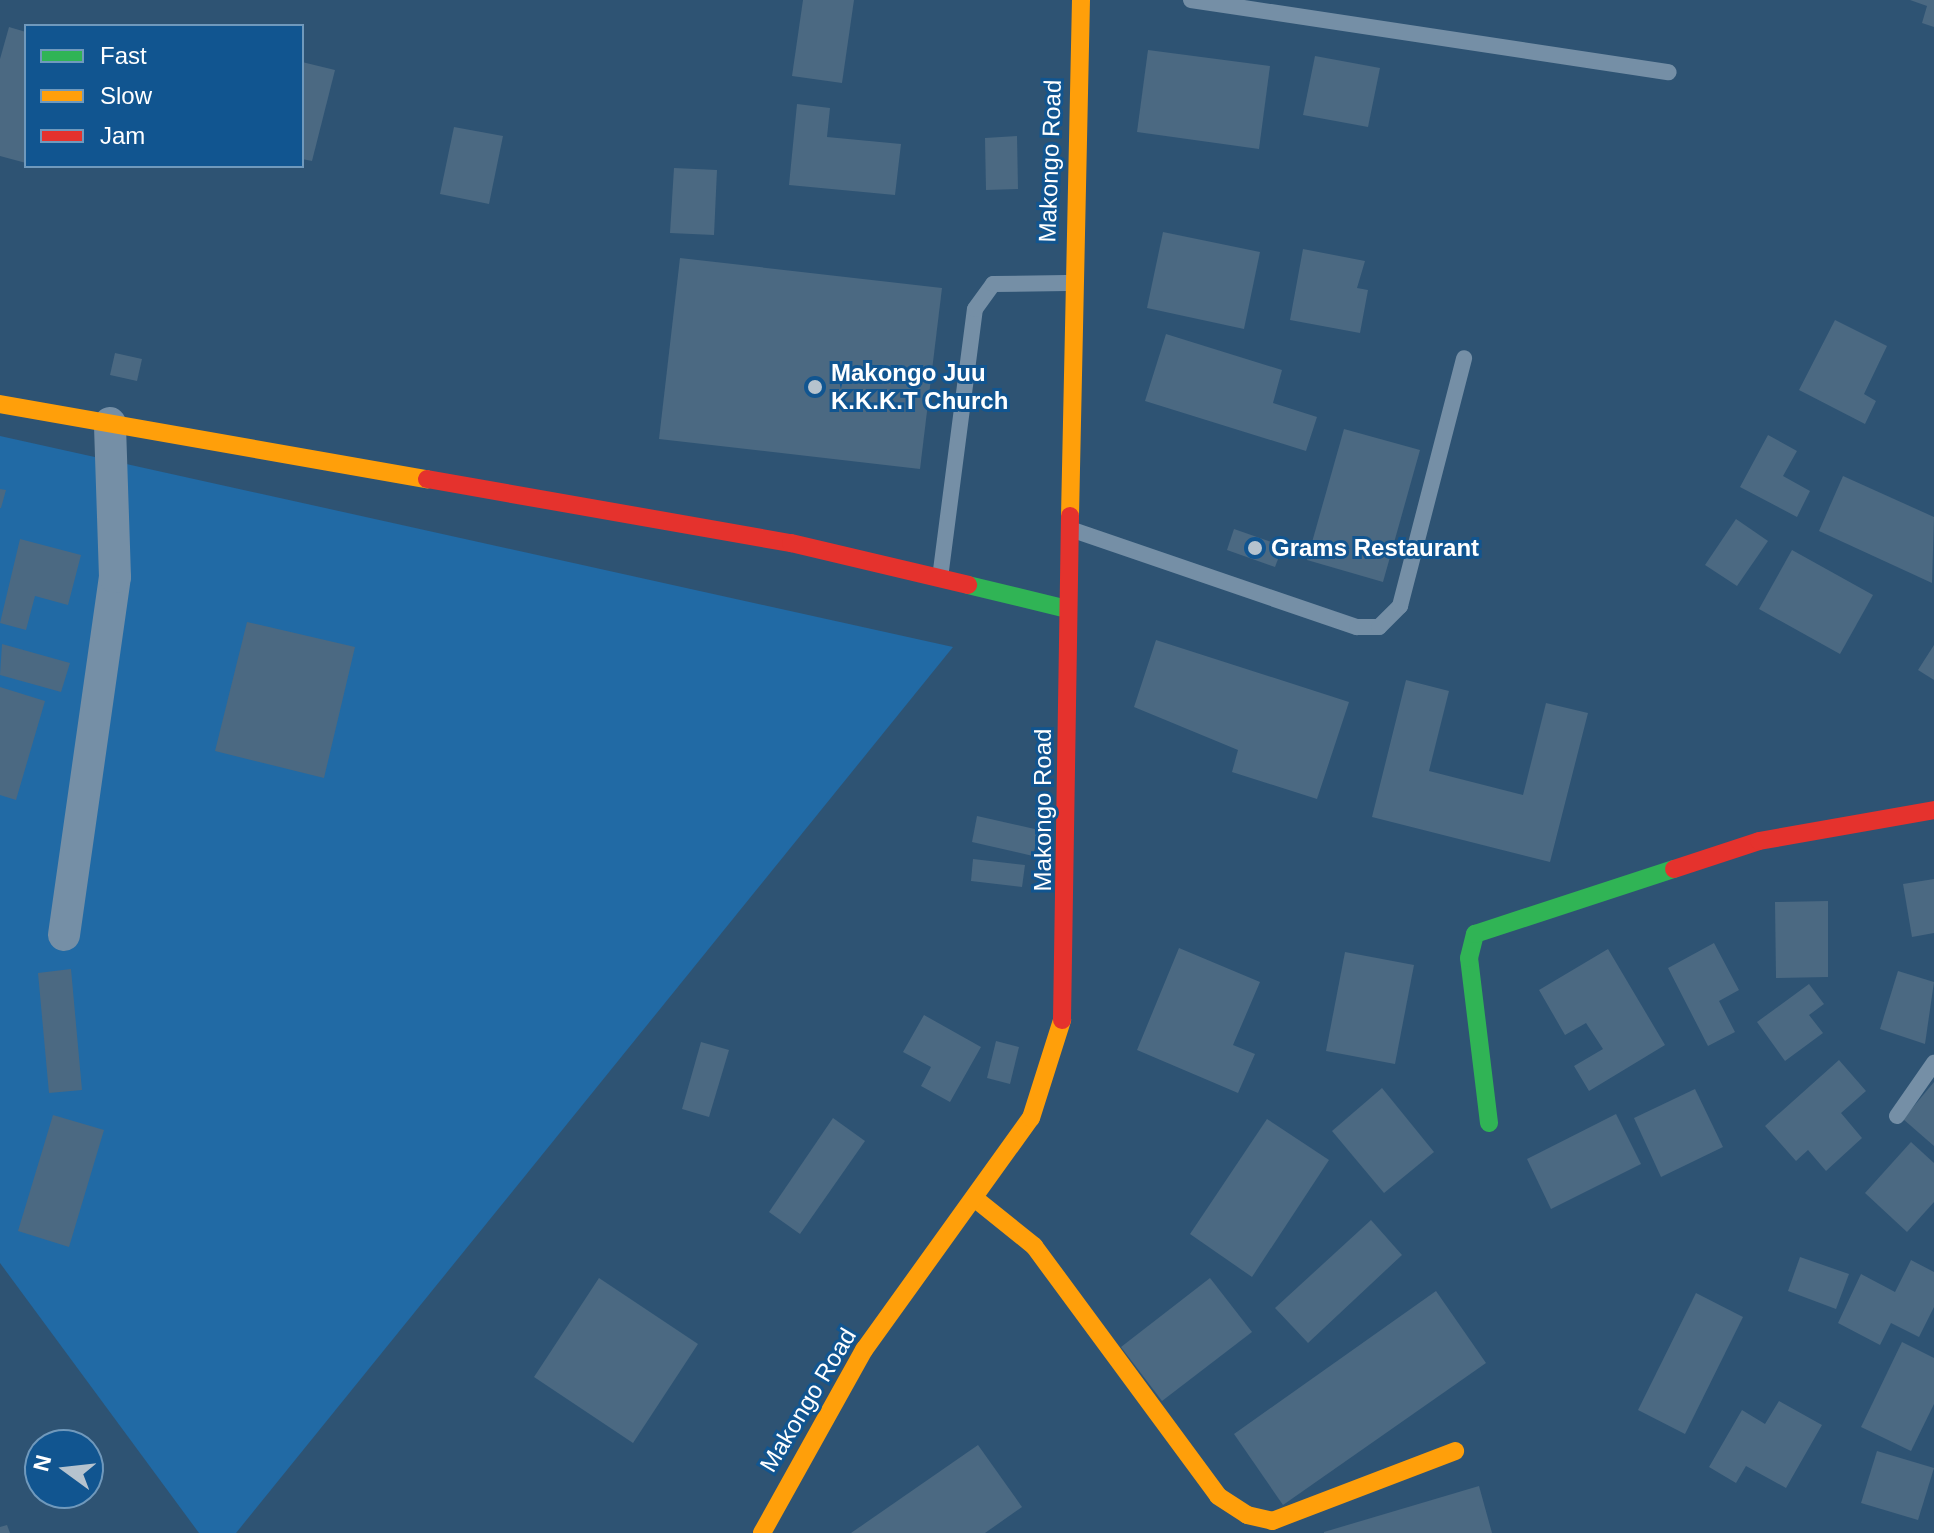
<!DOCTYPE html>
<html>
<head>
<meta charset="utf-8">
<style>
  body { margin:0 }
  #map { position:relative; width:1934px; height:1533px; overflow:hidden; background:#2e5373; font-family:Arial,sans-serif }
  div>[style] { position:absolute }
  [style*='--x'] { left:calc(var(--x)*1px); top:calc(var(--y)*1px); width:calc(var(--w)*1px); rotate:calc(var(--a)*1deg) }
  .green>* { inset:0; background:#216aa5 }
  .building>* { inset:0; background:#4b6982 }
  .lane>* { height:16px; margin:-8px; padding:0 8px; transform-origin:8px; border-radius:8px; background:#758fa6 }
  .street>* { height:32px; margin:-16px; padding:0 16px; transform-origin:16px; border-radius:16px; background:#758fa6 }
  .fast>* { height:18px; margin:-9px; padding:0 9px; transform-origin:9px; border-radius:9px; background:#30b455 }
  .slow>* { height:18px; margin:-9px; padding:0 9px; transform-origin:9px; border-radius:9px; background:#ff9f0a }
  .jam>* { height:18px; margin:-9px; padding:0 9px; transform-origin:9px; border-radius:9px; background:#e5322d }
  .dots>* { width:22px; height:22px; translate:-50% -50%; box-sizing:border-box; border:4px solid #115590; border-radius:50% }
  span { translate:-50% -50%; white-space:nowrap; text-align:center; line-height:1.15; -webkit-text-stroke:6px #115590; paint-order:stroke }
  .street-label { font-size:24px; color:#fff }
  .poi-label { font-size:24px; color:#fff; font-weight:700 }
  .left { translate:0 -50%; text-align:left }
  .legend { position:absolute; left:24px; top:24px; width:280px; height:144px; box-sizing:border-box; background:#115590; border:2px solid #7099bc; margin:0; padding:10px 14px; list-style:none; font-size:24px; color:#fff }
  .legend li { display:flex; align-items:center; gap:16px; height:40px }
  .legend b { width:40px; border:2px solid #7099bc }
  .north { position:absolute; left:24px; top:1429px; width:80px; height:80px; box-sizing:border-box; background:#115590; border:2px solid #7099bc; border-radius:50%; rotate:285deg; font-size:22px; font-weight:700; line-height:32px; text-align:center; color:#fff }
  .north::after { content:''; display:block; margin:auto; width:28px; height:36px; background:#b6c3ce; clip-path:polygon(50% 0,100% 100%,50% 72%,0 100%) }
</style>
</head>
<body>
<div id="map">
  <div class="green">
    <div style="clip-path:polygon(0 436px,953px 647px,236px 1533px,199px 1533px,0 1263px)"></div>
  </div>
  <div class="building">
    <div style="clip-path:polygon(803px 0,854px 0,842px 83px,792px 76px)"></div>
    <div style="clip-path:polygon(1910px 0,1934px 0,1934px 27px,1922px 23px,1927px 6px)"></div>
    <div style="clip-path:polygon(9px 27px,26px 32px,26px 163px,0 156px,0 59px)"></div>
    <div style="clip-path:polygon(1148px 50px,1270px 66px,1259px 149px,1137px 132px)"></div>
    <div style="clip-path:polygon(1315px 56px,1380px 68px,1368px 127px,1303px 115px)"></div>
    <div style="clip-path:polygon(302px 62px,335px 70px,312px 161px,302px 159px)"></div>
    <div style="clip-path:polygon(797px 104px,830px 108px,827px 137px,901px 144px,895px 195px,789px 185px)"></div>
    <div style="clip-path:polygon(454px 127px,503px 136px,489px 204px,440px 194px)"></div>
    <div style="clip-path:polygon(1017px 136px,1018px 189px,986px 190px,985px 138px)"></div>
    <div style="clip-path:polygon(674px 168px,717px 170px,714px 235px,670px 233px)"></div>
    <div style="clip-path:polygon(1163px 232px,1260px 252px,1244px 329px,1147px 308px)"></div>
    <div style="clip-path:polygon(1303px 249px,1365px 261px,1357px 288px,1368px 290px,1360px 333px,1290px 320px)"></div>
    <div style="clip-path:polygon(680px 258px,942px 288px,920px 469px,659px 439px)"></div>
    <div style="clip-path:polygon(1835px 320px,1887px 346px,1864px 394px,1876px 401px,1865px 424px,1799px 390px)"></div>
    <div style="clip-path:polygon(1166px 334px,1282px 370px,1273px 403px,1317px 417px,1306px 451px,1145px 401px)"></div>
    <div style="clip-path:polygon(115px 353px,142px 359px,137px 381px,110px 375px)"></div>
    <div style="clip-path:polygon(1344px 429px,1420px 450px,1383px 582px,1307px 560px)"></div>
    <div style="clip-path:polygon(1768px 435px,1797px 451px,1783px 476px,1810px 491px,1797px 517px,1740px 487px)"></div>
    <div style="clip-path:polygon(1843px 476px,1934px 517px,1932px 583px,1819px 531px)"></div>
    <div style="clip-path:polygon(0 489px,6px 490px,1px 508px,0 508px)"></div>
    <div style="clip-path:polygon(1736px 519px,1768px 541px,1737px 586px,1705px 565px)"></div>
    <div style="clip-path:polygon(1234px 529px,1283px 546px,1275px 567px,1227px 550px)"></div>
    <div style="clip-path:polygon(20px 539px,81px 555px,68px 605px,35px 596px,26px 630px,0 623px)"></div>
    <div style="clip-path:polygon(1792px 550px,1873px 595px,1840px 654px,1759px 609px)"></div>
    <div style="clip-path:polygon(247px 622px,355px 647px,324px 778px,215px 751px)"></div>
    <div style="clip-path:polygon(1156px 640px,1349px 702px,1317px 799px,1232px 772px,1238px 750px,1134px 707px)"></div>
    <div style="clip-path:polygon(2px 644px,70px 663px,61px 692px,0 675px)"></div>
    <div style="clip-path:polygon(1934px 645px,1934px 680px,1918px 670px)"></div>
    <div style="clip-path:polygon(1406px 680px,1449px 691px,1429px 771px,1523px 795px,1546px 703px,1588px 713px,1550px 862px,1372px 817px)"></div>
    <div style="clip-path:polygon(0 687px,45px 701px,16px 800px,0 795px)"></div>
    <div style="clip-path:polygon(977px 816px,1039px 830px,1033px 856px,972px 842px)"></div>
    <div style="clip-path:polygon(973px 859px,1025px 865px,1022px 887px,971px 881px)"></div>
    <div style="clip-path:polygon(1934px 879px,1934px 933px,1912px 937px,1903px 884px)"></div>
    <div style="clip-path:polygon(1828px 901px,1828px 977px,1776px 978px,1775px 902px)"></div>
    <div style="clip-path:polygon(1714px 943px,1739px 990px,1719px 1001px,1735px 1032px,1708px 1046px,1668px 968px)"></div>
    <div style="clip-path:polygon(1179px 948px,1260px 982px,1233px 1045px,1255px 1054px,1238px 1093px,1137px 1050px)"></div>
    <div style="clip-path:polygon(1608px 949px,1665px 1045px,1589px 1091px,1574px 1066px,1603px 1049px,1586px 1023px,1565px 1035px,1539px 990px)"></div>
    <div style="clip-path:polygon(1345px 952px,1414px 965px,1395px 1064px,1326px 1051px)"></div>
    <div style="clip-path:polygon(71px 969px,82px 1090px,49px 1093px,38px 973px)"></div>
    <div style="clip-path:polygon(1898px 971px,1934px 982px,1925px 1044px,1880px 1029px)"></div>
    <div style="clip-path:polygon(1809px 984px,1824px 1004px,1809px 1015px,1823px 1033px,1785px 1061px,1757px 1022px)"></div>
    <div style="clip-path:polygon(924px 1015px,981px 1047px,950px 1102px,921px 1086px,931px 1067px,903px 1052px)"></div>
    <div style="clip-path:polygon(996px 1041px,1019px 1047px,1010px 1084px,987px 1078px)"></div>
    <div style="clip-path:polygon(701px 1042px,729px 1050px,709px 1117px,682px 1109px)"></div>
    <div style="clip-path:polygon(1839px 1060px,1866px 1091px,1841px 1113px,1862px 1138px,1826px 1171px,1808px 1150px,1796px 1161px,1765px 1126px)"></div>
    <div style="clip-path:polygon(1934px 1082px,1934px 1146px,1903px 1119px)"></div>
    <div style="clip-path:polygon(1382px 1088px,1434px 1152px,1384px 1193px,1332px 1131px)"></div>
    <div style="clip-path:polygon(1695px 1089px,1723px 1147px,1661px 1177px,1634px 1118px)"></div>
    <div style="clip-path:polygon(1616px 1114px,1641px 1164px,1551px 1209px,1527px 1159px)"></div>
    <div style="clip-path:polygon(53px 1115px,104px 1130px,69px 1247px,18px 1231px)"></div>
    <div style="clip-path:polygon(833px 1118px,865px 1141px,800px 1234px,769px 1212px)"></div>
    <div style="clip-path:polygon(1267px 1119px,1329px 1160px,1252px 1277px,1190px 1234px)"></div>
    <div style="clip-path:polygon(1911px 1142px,1934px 1163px,1934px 1202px,1907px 1232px,1865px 1193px)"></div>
    <div style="clip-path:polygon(1371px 1220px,1402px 1255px,1308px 1343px,1275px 1308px)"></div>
    <div style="clip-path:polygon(1800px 1257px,1849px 1274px,1836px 1309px,1788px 1291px)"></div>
    <div style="clip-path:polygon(1911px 1260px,1934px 1272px,1934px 1307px,1919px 1337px,1891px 1323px,1880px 1345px,1838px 1323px,1861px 1274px,1895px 1292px)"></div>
    <div style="clip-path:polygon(599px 1278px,698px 1344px,633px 1443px,534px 1377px)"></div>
    <div style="clip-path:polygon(1210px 1278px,1252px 1332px,1162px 1401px,1121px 1347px)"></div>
    <div style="clip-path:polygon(1436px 1291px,1486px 1363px,1283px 1505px,1234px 1434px)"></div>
    <div style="clip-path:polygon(1696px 1293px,1743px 1317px,1685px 1434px,1638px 1410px)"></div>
    <div style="clip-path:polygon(1902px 1342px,1934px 1358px,1934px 1404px,1911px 1451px,1861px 1427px)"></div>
    <div style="clip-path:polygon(1779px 1401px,1822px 1425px,1786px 1488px,1746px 1466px,1736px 1483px,1709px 1467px,1742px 1410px,1765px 1424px)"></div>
    <div style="clip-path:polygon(978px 1445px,1022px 1507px,985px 1533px,851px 1533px)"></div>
    <div style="clip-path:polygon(1877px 1451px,1934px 1468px,1918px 1520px,1861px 1503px)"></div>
    <div style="clip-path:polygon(1479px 1486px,1492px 1533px,1324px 1533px,1324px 1532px)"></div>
    <div style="clip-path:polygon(7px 1525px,10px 1533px,0 1533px,0 1527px)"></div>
  </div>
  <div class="lane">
    <div style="--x:1191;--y:0;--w:483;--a:8.6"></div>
    <div style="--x:1073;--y:530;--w:300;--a:18.9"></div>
    <div style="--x:1357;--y:627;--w:22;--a:0"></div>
    <div style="--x:1379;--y:627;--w:30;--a:-45"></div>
    <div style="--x:1400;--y:606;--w:256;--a:-75.5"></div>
    <div style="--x:940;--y:578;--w:271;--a:-82.6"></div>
    <div style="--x:975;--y:309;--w:31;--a:-54"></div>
    <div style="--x:993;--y:284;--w:74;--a:-0.8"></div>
    <div style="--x:1897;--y:1116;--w:65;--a:-55.1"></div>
  </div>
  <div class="street">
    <div style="--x:64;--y:935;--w:362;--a:-81.9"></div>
    <div style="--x:115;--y:577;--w:154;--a:-91.9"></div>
  </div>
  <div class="fast">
    <div style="--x:968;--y:585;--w:102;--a:13.6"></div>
    <div style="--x:1489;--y:1123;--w:166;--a:-96.9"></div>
    <div style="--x:1469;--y:958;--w:25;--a:-76"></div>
    <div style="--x:1475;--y:934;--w:209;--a:-18.1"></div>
  </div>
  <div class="slow">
    <div style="--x:0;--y:404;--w:434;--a:10"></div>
    <div style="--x:1070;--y:516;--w:516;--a:-88.78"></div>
    <div style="--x:978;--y:1201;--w:72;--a:38.8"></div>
    <div style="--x:1034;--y:1246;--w:310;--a:53.6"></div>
    <div style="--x:1218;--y:1496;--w:35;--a:33"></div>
    <div style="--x:1247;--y:1515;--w:26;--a:13"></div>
    <div style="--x:1272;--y:1521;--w:196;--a:-20.9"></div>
    <div style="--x:762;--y:1533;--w:210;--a:-60.9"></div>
    <div style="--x:864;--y:1350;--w:286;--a:-54.3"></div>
    <div style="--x:1031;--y:1118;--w:103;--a:-72.4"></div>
  </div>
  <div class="jam">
    <div style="--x:427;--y:479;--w:370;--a:10"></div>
    <div style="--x:791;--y:543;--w:182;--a:13.3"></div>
    <div style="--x:1674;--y:869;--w:89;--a:-18.2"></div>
    <div style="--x:1759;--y:841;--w:178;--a:-10"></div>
    <div style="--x:1062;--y:1020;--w:504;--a:-89.09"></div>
  </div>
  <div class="dots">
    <div style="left:815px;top:387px;background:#b6c3ce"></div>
    <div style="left:1255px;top:548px;background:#b6c3ce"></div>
  </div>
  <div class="street-label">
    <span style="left:1050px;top:161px;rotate:-88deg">Makongo Road</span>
    <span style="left:1043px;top:810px;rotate:-90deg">Makongo Road</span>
    <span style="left:808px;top:1400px;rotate:-59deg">Makongo Road</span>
  </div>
  <div class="poi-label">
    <span class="left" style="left:831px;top:387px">Makongo Juu<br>K.K.K.T Church</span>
    <span class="left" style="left:1271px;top:548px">Grams Restaurant</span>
  </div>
  <ul class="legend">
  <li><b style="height:10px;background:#30b455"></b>Fast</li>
  <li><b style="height:10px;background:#ff9f0a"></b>Slow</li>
  <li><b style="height:10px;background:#e5322d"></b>Jam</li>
  </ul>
  <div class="north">N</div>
</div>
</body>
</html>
